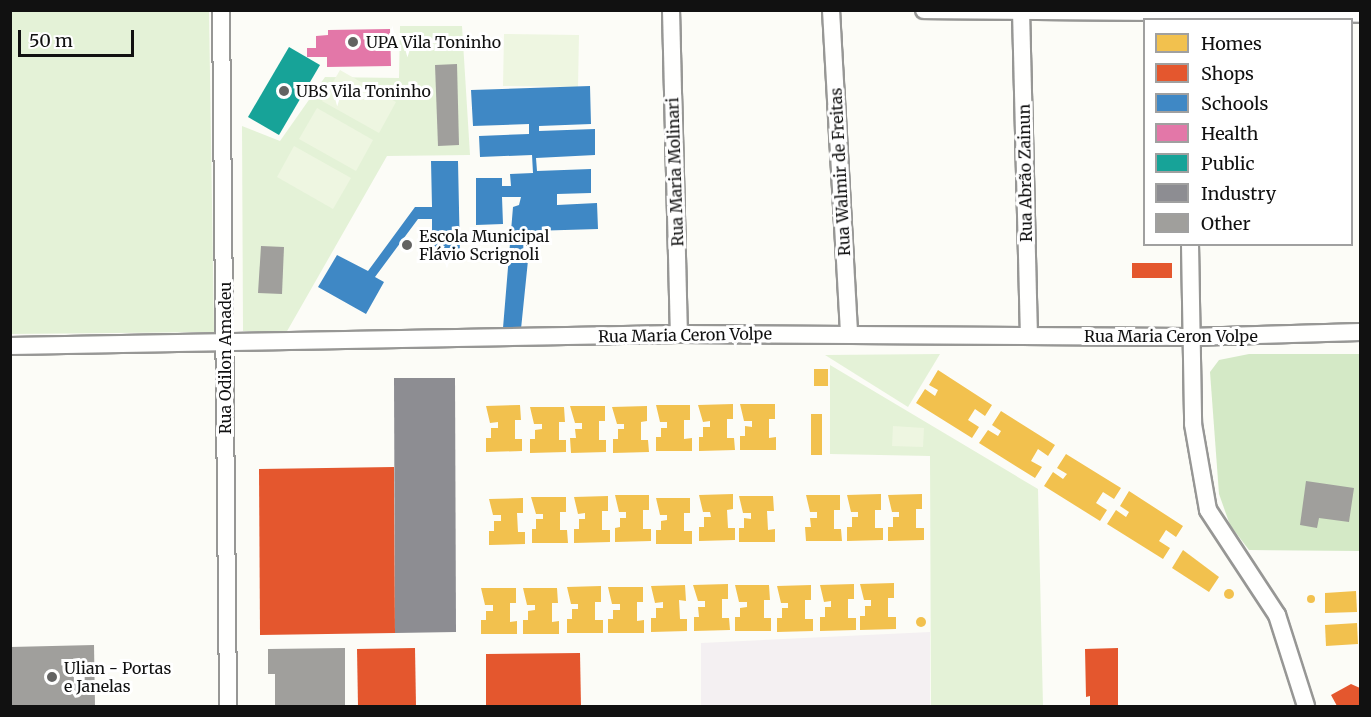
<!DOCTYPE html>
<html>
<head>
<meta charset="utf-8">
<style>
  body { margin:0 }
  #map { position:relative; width:1371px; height:717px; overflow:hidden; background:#fcfcf7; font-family:Merriweather,serif }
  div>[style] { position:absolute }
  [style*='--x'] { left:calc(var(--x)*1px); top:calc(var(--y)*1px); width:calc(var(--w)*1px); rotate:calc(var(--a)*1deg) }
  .industrial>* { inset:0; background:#f4f0f2 }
  .green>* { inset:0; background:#e4f2d7 }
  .forest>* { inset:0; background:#d4e9c6 }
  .pitch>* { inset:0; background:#eef6e1 }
  .homes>* { inset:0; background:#f2c14e }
  .round { border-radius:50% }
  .shops>* { inset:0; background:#e4572e }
  .schools>* { inset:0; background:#3f88c5 }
  .health>* { inset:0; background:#e377a8 }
  .public>* { inset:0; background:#17a398 }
  .industry>* { inset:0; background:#8d8d92 }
  .building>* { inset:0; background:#a09f9c }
  .roads { filter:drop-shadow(2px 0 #979795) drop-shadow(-2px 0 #979795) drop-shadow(0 2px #979795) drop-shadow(0 -2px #979795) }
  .minor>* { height:16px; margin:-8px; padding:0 8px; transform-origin:8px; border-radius:8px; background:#fffffe }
  .dots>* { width:16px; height:16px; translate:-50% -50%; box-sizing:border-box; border:3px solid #fff; border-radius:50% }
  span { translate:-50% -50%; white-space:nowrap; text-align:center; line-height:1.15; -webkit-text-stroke:6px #fff; paint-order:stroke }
  .poi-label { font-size:16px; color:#111 }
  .left { translate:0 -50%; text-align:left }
  .street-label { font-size:16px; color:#111 }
  .frame { position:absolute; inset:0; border:12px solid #111; pointer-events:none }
  .legend { position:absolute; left:1143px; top:18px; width:210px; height:228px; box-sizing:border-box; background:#fff; border:2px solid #a0a0a0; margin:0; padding:8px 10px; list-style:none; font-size:18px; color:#111 }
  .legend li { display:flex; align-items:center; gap:12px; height:30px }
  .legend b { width:30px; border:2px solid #a0a0a0 }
  .scale { position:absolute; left:18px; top:30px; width:116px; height:27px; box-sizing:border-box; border:3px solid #111; border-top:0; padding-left:8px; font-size:18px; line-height:21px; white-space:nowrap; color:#111; -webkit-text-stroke:4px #fff; paint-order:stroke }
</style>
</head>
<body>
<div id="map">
  <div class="industrial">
    <div style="clip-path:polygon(930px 632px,930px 706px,701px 706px,701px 643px)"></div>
  </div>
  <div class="green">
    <div style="clip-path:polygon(10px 11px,209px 11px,214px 332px,11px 334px)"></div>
    <div style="clip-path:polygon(400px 26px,462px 26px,470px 155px,387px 156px,286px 333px,243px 331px,242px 126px,280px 141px,325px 77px,399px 78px)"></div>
    <div style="clip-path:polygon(940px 354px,908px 407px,825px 355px)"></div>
    <div style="clip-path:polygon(830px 365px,1038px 489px,1043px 706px,931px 706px,930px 456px,830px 454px)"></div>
  </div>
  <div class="forest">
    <div style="clip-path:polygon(1249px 354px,1360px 354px,1360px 551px,1249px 550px,1230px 525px,1219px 494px,1210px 372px,1219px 360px)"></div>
  </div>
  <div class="pitch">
    <div style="clip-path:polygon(504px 34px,579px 35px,578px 87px,503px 86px)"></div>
    <div style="clip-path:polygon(340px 70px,396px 102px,379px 133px,322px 101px)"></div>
    <div style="clip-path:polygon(317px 108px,373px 140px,356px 171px,299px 139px)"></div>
    <div style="clip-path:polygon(294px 146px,351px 178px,333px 209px,277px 177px)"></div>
    <div style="clip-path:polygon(893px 426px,924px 428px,923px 447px,892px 446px)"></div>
  </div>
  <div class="homes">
    <div style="clip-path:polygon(814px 369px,828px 369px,828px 386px,814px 386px)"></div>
    <div style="clip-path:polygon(938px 370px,992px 405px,985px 416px,975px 409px,968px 420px,979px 427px,972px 438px,916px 403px,925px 389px,935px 396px,938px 390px,929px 385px)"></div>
    <div style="clip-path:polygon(733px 404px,733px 419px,727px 419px,727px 438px,734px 438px,735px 450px,699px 451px,699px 437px,703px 437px,703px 427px,710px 427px,710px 421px,703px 422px,698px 405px)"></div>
    <div style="clip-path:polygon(740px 404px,775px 404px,775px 419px,769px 419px,769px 438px,776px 437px,776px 450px,740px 450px,740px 436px,745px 436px,745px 426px,752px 427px,752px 421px,744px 421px)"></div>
    <div style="clip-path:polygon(520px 405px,521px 420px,515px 420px,515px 439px,522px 439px,522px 451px,486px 452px,486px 438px,491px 438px,491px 428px,498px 428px,498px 422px,490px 423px,486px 406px)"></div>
    <div style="clip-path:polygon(656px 405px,690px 405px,690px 420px,684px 420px,684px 439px,692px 438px,692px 451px,656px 451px,656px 437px,661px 437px,661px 428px,667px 428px,667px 422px,660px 422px)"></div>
    <div style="clip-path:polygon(570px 406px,605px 406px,605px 421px,599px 421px,599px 440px,606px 440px,606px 452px,571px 453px,570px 438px,576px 438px,575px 429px,582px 429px,582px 423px,575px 423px)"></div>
    <div style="clip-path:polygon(647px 406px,647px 421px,641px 422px,641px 440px,648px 440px,649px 452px,613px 453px,613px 439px,618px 439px,618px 429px,624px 429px,624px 424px,617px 424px,612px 407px)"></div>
    <div style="clip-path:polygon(530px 407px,564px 407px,565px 422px,559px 422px,559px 440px,566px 440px,566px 452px,530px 453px,530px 439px,535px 439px,535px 430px,542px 429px,542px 424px,534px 424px)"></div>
    <div style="clip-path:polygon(1001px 411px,1055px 445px,1048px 456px,1038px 449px,1031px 461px,1042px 467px,1035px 478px,979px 443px,988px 430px,998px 436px,1001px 431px,992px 425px)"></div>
    <div style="clip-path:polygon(811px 414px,822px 414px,822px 455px,811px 455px)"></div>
    <div style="clip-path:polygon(1066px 454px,1121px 488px,1114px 499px,1103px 492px,1096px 503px,1107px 510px,1100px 521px,1044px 486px,1053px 472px,1063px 479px,1067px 474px,1057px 468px)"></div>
    <div style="clip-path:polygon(1129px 491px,1183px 526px,1176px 537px,1166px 530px,1159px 541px,1170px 548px,1163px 559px,1107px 524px,1116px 510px,1126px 517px,1129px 512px,1120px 506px)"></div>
    <div style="clip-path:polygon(733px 494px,733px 509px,727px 510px,728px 528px,735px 528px,735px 540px,699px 541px,699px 527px,704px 527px,704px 517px,711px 517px,710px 512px,703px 512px,699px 495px)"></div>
    <div style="clip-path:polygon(881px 494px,881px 510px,875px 510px,875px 528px,883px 528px,883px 540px,847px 541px,847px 527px,852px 527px,852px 517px,858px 517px,858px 512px,851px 512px,847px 495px)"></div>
    <div style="clip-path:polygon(922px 494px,922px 509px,916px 509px,916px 528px,924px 528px,924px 540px,888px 541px,888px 527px,893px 527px,893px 517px,899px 517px,899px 512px,892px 512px,888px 495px)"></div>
    <div style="clip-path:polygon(615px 495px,649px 495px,649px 510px,643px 510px,643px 529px,651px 529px,651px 541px,615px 542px,615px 528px,620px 527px,620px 518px,626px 518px,626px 512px,619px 512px)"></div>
    <div style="clip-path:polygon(806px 495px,840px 495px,840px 510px,834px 510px,834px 529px,841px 529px,842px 541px,806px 541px,805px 527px,811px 527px,810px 518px,817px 518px,817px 512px,810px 512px)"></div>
    <div style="clip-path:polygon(608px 496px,608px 511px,602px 511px,602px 530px,610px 530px,610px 542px,574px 543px,574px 529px,579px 529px,579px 519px,585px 519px,585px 513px,578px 514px,574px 497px)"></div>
    <div style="clip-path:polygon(739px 496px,773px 496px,774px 511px,767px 511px,768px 530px,775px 529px,775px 542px,739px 542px,739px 528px,744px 528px,744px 518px,751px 519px,751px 513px,743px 513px)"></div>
    <div style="clip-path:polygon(531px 497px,566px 497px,566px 512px,560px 512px,560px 530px,567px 530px,568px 543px,532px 543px,532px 529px,536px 529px,536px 519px,543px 519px,543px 514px,536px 514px)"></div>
    <div style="clip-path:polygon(523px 498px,523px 513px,517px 513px,518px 532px,525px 532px,525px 544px,489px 545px,489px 531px,494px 531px,494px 521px,501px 521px,501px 515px,493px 515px,489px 499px)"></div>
    <div style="clip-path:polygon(656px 498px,690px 498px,690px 513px,684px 513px,684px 531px,692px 531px,692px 544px,656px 544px,656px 530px,661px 530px,661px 521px,667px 520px,667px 515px,660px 515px)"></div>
    <div style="clip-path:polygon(1183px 550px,1219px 577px,1209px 592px,1172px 568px)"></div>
    <div style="clip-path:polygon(894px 583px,894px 598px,888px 598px,888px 617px,896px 617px,896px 629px,860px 630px,860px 616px,865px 616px,865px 606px,871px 606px,871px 600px,864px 600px,860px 584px)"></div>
    <div style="clip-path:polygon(728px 584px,728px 599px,722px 599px,722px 618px,729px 618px,730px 630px,694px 631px,694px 617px,699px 617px,698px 607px,705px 607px,705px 601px,698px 601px,693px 585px)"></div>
    <div style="clip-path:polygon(854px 584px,854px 599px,848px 599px,848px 618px,856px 618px,856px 630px,820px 631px,820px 617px,825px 617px,825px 607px,831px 607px,831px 601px,824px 602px,820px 585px)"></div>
    <div style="clip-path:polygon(685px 585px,686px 601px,679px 600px,680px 619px,687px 619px,687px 631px,651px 632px,651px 618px,656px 618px,656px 608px,663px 608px,663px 602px,655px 603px,651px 586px)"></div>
    <div style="clip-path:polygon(735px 585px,769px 585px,770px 600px,764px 600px,764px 618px,771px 618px,771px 631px,735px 631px,735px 617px,740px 617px,740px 608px,747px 607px,747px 602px,739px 602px)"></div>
    <div style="clip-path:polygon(811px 585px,811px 600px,805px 600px,805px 619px,813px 619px,813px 631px,777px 632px,777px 618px,782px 618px,782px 608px,788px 608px,788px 603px,781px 603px,777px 586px)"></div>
    <div style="clip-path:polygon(601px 586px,601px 602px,595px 602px,595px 620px,603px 620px,603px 633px,567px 633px,567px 619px,572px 619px,572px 609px,578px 609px,578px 604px,571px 604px,567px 587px)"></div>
    <div style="clip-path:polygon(608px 587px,643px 587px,643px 602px,637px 602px,637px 621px,644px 620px,644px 633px,608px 633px,608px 619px,613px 619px,613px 610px,620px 610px,620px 604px,612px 604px)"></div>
    <div style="clip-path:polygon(481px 588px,516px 588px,516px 603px,510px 603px,510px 622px,517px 621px,517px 634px,481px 634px,481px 620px,486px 620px,486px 611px,493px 611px,493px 605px,485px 605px)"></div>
    <div style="clip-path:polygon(523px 588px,557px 588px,558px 603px,552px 603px,552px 622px,559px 621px,559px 634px,523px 634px,523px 620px,528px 620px,528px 611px,535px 610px,535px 605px,527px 605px)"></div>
    <div class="round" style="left:1224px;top:589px;width:10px;height:10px"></div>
    <div style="clip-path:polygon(1356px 591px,1357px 612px,1325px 613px,1325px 593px)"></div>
    <div class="round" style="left:1307px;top:595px;width:8px;height:8px"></div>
    <div class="round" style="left:916px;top:617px;width:10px;height:10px"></div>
    <div style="clip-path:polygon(1357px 623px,1358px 644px,1326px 646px,1325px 625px)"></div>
  </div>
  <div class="shops">
    <div style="clip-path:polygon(1132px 263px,1172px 263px,1172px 278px,1132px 278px)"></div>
    <div style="clip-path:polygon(394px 467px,395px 633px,260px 635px,259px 469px)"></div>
    <div style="clip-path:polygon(415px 648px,416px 706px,358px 706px,357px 649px)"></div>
    <div style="clip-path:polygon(1118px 648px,1118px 706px,1090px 706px,1090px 696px,1086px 697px,1085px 649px)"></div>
    <div style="clip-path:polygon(580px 653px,581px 706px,486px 706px,486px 654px)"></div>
    <div style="clip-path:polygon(1351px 684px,1360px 688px,1360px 706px,1337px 706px,1331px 695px)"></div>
  </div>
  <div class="schools">
    <div style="clip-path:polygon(590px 86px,591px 124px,539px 126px,539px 131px,595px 129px,595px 155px,536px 158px,537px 171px,591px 169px,591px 193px,557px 194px,557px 205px,597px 203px,598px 229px,531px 231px,521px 329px,503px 328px,513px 207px,519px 205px,521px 197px,502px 197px,503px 224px,476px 225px,476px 178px,502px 178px,502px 186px,511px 186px,510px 174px,533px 173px,532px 155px,480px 157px,479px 136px,529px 134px,529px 124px,473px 126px,471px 90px)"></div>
    <div style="clip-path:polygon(431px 161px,458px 161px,460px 256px,432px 256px,432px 219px,418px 219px,375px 277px,384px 282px,366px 314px,318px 287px,337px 255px,368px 271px,415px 207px,432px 207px)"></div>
  </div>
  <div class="health">
    <div style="clip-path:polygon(390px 29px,391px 66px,327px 67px,327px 57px,307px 57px,307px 48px,316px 48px,316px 36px,328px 35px,328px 30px)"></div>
  </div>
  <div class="public">
    <div style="clip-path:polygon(289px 47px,320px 65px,279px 135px,248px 117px)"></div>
  </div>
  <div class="industry">
    <div style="clip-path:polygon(394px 378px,455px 378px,456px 632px,395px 633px)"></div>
  </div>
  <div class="building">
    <div style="clip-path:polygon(457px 64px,459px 145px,438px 146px,435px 65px)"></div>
    <div style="clip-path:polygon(261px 246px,284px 247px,282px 294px,258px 293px)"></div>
    <div style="clip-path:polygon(1306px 481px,1354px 488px,1349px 522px,1319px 518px,1317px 528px,1300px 525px)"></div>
    <div style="clip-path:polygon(94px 645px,95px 706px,10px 706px,10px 647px)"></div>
    <div style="clip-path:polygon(345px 648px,345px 706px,275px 706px,275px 674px,268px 674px,268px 649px)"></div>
  </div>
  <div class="roads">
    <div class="minor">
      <div style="--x:221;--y:10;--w:696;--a:89.42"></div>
      <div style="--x:671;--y:10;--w:324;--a:88.6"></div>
      <div style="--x:831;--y:10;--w:324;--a:86.8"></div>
      <div style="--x:924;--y:10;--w:436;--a:0.5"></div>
      <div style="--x:1021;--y:10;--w:326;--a:88.6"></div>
      <div style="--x:1190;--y:244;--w:180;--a:89"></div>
      <div style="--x:1193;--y:424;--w:87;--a:80.1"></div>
      <div style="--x:1208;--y:510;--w:126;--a:56.7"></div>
      <div style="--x:1277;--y:615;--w:96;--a:72.3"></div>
      <div style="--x:10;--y:346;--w:669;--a:-1.03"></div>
      <div style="--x:679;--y:334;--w:510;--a:0.34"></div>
      <div style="--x:1189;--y:337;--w:171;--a:-1.7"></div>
    </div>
  </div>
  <div class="dots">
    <div style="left:353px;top:42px;background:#636362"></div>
    <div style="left:284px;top:91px;background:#636362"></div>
    <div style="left:407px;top:245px;background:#636362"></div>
    <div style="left:52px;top:677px;background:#636362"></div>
  </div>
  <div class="poi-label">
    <span class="left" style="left:366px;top:42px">UPA Vila Toninho</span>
    <span class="left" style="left:296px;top:91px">UBS Vila Toninho</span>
    <span class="left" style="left:419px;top:245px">Escola Municipal<br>Flávio Scrignoli</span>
    <span class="left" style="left:64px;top:677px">Ulian - Portas<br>e Janelas</span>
  </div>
  <div class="street-label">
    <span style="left:675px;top:172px;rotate:-92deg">Rua Maria Molinari</span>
    <span style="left:840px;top:172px;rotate:-93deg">Rua Walmir de Freitas</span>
    <span style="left:1025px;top:173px;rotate:-91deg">Rua Abrão Zainun</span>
    <span style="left:685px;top:335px;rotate:-1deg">Rua Maria Ceron Volpe</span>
    <span style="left:1171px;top:336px">Rua Maria Ceron Volpe</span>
    <span style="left:225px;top:358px;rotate:-90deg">Rua Odilon Amadeu</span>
  </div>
  <div class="frame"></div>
  <ul class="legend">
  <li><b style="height:16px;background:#f2c14e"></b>Homes</li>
  <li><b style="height:16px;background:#e4572e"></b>Shops</li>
  <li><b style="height:16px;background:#3f88c5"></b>Schools</li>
  <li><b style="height:16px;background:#e377a8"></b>Health</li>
  <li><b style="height:16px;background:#17a398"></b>Public</li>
  <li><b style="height:16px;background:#8d8d92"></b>Industry</li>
  <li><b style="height:16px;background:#a09f9c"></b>Other</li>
  </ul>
  <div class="scale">50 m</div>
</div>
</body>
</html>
